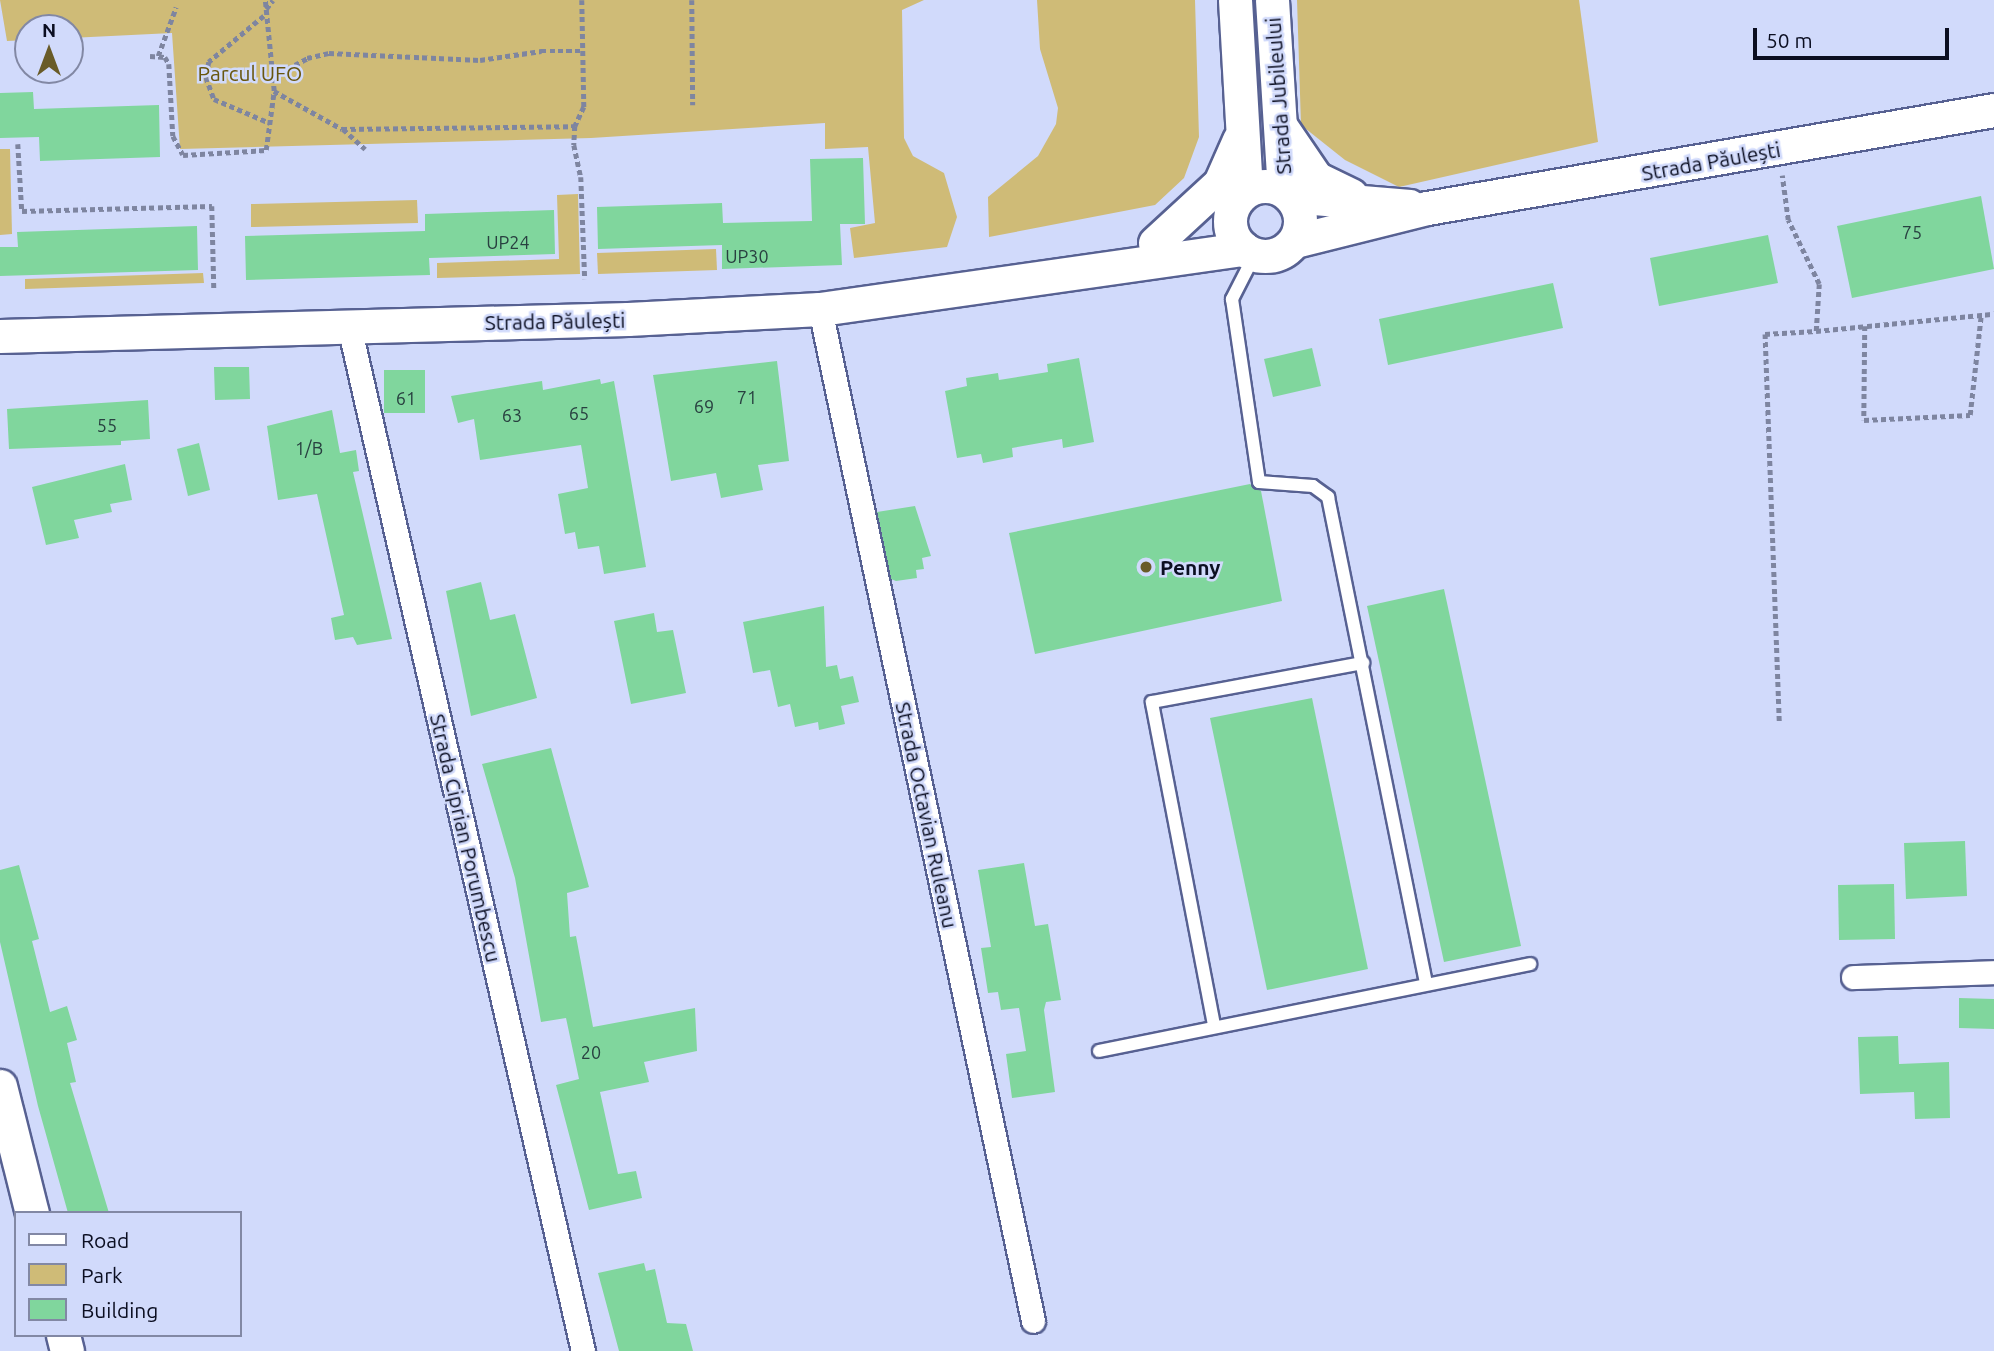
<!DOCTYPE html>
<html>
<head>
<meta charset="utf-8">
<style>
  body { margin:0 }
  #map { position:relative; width:1994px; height:1351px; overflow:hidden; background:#d1dafb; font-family:Ubuntu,sans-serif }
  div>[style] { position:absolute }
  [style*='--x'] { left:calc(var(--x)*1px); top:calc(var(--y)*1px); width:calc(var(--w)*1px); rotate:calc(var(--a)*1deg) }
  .green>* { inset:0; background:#cfbb77 }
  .building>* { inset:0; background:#80d69d }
  .path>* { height:4.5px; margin-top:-2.25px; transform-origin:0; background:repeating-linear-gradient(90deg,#7e85a0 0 5px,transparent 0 8.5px) }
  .roads { filter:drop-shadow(2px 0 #576192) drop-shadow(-2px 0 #576192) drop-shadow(0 2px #576192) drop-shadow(0 -2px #576192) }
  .lane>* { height:12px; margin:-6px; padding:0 6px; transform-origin:6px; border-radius:6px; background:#fff }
  .street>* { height:23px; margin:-11.5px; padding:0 11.5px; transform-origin:11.5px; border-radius:11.5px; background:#fff }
  .secondary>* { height:33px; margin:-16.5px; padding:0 16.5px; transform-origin:16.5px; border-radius:16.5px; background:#fff }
  .secondary>.ring { margin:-16.5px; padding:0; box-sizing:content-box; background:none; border:33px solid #fff; border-radius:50% }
  .dots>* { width:19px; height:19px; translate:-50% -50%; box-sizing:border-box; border:4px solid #d1dafb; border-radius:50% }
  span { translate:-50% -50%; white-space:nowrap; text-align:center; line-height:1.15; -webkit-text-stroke:5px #d1dafb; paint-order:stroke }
  .number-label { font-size:18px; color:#284040 }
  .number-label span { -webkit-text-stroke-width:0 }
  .park-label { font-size:21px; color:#68560e }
  .street-label { font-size:21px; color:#0b0e21 }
  .poi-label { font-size:21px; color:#0b0e21; font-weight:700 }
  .left { translate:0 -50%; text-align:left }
  .legend { position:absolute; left:14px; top:1211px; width:228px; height:126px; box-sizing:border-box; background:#d1dafb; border:2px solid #8288a4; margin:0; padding:9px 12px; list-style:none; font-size:21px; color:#0b0e21 }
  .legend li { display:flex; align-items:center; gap:14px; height:35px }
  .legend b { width:35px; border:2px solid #8288a4 }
  .north { position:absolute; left:14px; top:14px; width:70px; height:70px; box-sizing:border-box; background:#d1dafb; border:2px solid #8288a4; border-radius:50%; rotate:0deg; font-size:19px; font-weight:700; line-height:28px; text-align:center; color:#0b0e21 }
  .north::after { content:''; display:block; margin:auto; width:24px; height:32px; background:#695b28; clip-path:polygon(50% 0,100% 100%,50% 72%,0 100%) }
  .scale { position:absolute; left:1753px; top:28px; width:196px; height:32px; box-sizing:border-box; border:4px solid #0b0e21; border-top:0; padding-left:9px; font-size:21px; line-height:24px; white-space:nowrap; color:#0b0e21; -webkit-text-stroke:5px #d1dafb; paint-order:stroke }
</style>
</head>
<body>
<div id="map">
  <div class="green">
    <div style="clip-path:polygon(0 0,924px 0,902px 10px,904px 138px,913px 156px,944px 173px,957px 217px,947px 247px,854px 258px,850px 228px,875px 223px,868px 147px,825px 149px,825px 123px,591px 138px,180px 149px,172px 33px,70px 38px,70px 28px,28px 28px,28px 40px,7px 41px)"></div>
    <div style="clip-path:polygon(1037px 0,1195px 0,1199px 137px,1184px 178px,1155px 205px,989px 237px,988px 197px,1038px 156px,1056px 124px,1058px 108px,1040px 49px)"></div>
    <div style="clip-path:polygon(1297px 0,1579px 0,1598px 142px,1399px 187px,1345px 160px,1301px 125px)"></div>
    <div style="clip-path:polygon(0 149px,10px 149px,12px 234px,0 235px)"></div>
    <div style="clip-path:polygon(578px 194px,580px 274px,437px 278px,437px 263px,559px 259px,557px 195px)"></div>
    <div style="clip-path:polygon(417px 200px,418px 223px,251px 227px,251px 204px)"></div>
    <div style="clip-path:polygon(716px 249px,717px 270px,598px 274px,597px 253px)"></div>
    <div style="clip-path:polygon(203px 273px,204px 283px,25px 289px,25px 279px)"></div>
  </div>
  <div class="building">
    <div style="clip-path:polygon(33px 92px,34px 109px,159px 105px,160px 157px,40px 161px,39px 137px,0 138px,0 93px)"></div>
    <div style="clip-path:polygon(863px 158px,865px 224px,840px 224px,842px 265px,722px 269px,722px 245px,598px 249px,597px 207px,722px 203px,723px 223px,812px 221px,810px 159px)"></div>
    <div style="clip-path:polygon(1981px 196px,1994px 269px,1852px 298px,1837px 226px)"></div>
    <div style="clip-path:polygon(554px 210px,555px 254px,429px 258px,430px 275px,246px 280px,245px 236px,425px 231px,425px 214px)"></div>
    <div style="clip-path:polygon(197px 226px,198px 270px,0 276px,0 247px,18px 247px,17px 232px)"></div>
    <div style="clip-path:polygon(1768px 235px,1778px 283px,1659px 306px,1650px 258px)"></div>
    <div style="clip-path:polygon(1553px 283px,1563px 328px,1388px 365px,1379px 319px)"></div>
    <div style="clip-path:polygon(1312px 348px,1321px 386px,1273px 397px,1264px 359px)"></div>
    <div style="clip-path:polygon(1079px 358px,1094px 442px,1063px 448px,1062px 439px,1012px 448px,1013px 457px,983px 463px,981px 454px,957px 458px,945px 391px,967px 386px,966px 378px,998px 373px,999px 380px,1048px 372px,1047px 364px)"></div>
    <div style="clip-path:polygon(777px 361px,789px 461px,758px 465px,763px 490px,721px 498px,716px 473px,671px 481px,653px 375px)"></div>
    <div style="clip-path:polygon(214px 367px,249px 367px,250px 399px,215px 400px)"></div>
    <div style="clip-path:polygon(384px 370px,425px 370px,425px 413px,384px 413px)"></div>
    <div style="clip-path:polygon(600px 379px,601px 384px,614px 381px,646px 567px,604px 574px,599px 546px,578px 549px,575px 532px,565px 534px,558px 494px,588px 488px,581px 445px,480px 460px,474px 419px,458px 423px,451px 396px,542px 381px,543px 390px)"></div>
    <div style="clip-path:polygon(148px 400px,150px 439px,121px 441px,121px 445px,9px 449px,7px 409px)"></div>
    <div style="clip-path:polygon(332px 410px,340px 453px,356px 450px,359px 471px,353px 472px,392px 639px,357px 645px,353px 637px,335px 640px,331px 618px,344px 615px,317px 494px,278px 500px,267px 426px)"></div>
    <div style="clip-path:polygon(199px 443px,210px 490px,188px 496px,177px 449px)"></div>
    <div style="clip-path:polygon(125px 464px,132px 500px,110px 504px,112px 512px,74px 520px,79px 538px,46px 545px,32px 487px)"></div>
    <div style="clip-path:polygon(1250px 484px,1261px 491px,1282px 601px,1035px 654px,1009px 533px)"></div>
    <div style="clip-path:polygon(915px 506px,931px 556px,922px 558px,924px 569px,916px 570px,917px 578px,896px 581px,891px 579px,877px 512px)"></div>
    <div style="clip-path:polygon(481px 582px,490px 620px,515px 614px,537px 698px,471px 716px,446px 591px)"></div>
    <div style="clip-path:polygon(1444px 589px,1521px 946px,1444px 962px,1367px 606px)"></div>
    <div style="clip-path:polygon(824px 606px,826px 667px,837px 665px,840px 679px,853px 676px,859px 702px,841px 706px,845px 724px,819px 730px,818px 722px,795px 727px,790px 704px,778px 707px,770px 670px,753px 673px,743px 622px)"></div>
    <div style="clip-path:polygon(654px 613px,657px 632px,673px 630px,686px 693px,631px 704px,614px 621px)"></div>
    <div style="clip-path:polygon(1312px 698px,1368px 969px,1267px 990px,1210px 718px)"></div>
    <div style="clip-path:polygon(551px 748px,589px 887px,567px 893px,570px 937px,576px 936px,593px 1027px,695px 1008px,697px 1051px,644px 1062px,649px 1082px,600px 1092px,618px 1174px,636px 1171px,642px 1198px,589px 1210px,556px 1085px,579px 1079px,566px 1018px,541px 1022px,515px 878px,482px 764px)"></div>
    <div style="clip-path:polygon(1965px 841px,1967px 896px,1906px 899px,1904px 843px)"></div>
    <div style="clip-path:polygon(1024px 863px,1035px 926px,1048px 924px,1061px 1000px,1046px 1002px,1044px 1010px,1055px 1092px,1012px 1098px,1006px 1054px,1026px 1051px,1019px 1008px,1001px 1010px,998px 992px,988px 993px,981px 948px,991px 947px,978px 870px)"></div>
    <div style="clip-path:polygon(19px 865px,39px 939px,32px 941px,50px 1012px,67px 1006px,77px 1040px,67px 1043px,76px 1082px,70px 1083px,109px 1213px,68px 1213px,38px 1106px,0 942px,0 870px)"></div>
    <div style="clip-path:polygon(1894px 884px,1895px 939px,1839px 940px,1838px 885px)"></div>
    <div style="clip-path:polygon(1959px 998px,1994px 999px,1994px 1029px,1959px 1028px)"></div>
    <div style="clip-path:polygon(1898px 1036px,1899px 1064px,1949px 1062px,1950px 1118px,1915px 1119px,1914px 1092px,1860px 1094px,1858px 1037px)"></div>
    <div style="clip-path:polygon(644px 1263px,646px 1271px,655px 1269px,667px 1323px,686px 1324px,693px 1351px,619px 1351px,598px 1273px)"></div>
  </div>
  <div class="path">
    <div style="--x:582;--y:0;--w:107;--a:88.9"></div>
    <div style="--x:584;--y:107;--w:21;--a:115"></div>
    <div style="--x:575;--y:126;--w:19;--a:93"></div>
    <div style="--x:574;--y:145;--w:33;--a:78"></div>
    <div style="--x:581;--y:177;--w:102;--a:87.8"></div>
    <div style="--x:692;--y:0;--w:105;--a:89.5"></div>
    <div style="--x:266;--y:9;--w:11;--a:-52"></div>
    <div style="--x:264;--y:16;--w:72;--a:140.1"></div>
    <div style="--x:209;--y:62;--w:15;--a:101"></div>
    <div style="--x:206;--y:77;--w:23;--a:70"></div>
    <div style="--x:214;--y:99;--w:61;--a:23.2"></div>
    <div style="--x:150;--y:56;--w:15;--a:4"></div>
    <div style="--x:165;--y:57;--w:8;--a:60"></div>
    <div style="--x:169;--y:64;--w:72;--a:86.8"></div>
    <div style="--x:173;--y:136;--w:21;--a:62"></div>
    <div style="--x:183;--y:155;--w:83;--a:-3.4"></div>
    <div style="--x:266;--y:150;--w:60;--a:-82.3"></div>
    <div style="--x:274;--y:91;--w:91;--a:-95.6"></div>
    <div style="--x:158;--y:56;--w:52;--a:-69.8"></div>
    <div style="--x:272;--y:77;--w:40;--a:-28"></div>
    <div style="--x:307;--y:58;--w:23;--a:-13"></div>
    <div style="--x:329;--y:53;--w:151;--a:2.7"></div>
    <div style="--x:480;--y:60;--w:62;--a:-8.4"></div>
    <div style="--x:541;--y:51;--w:41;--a:0"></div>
    <div style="--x:274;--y:91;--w:78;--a:29.2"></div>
    <div style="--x:342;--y:129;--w:233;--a:-0.7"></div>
    <div style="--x:343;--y:129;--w:30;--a:42"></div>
    <div style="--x:18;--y:144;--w:67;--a:86.6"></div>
    <div style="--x:22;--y:211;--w:190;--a:-1.5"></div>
    <div style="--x:212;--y:206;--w:82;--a:88.6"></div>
    <div style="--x:1865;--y:326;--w:94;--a:90.6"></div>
    <div style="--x:1864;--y:420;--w:106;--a:-2.7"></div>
    <div style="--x:1970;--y:415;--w:101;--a:-83.7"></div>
    <div style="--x:1816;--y:331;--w:179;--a:-5.5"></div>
    <div style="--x:1779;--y:721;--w:387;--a:-92.1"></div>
    <div style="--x:1765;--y:334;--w:51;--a:-3.4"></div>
    <div style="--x:1816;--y:331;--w:47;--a:-86.3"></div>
    <div style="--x:1819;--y:284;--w:71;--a:-115.8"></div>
    <div style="--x:1788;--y:220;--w:45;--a:-97.6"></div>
  </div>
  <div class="roads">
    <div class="lane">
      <div style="--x:1255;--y:254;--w:51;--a:117.1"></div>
      <div style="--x:1232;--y:299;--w:185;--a:81.6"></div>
      <div style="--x:1259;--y:482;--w:54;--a:4.2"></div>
      <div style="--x:1313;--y:486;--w:19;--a:36"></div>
      <div style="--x:1328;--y:497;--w:496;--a:78.6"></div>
      <div style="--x:1214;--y:1025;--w:329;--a:-100.9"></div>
      <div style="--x:1152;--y:702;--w:215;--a:-10.5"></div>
      <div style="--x:1099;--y:1051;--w:440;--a:-11.4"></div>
    </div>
    <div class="street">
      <div style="--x:820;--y:309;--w:1034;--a:78.11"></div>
      <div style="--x:349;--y:326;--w:1051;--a:77.14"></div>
      <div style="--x:1853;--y:977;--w:141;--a:-2"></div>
    </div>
    <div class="secondary">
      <div style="--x:1235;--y:0;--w:191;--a:86.7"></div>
      <div style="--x:1272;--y:0;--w:191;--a:86.4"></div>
      <div style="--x:1282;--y:128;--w:60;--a:55.8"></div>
      <div style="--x:1316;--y:178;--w:39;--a:26"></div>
      <div class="ring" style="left:1230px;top:186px;width:37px;height:37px"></div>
      <div style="--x:1290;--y:196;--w:120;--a:4.8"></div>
      <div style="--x:1295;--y:241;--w:136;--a:-14"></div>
      <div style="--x:1427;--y:208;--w:575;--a:-9.81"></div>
      <div style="--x:1155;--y:243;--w:88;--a:-42.7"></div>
      <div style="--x:1220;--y:183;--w:47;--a:-66.2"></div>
      <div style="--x:0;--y:336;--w:628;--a:-1.55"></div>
      <div style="--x:628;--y:319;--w:192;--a:-3"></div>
      <div style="--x:820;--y:309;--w:428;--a:-8.1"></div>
      <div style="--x:0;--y:1086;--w:131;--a:75.9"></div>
      <div style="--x:63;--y:1335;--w:16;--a:76"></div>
    </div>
  </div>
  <div class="dots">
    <div style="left:1146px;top:567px;background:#695b28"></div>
  </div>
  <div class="number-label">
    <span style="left:1912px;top:232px">75</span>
    <span style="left:508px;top:242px">UP24</span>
    <span style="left:747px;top:256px">UP30</span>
    <span style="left:747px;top:397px">71</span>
    <span style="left:406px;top:398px">61</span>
    <span style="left:704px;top:406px">69</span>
    <span style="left:579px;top:413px">65</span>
    <span style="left:512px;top:415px">63</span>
    <span style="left:107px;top:425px">55</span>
    <span style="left:309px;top:448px">1/B</span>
    <span style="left:591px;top:1052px">20</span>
  </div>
  <div class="park-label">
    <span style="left:250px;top:73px">Parcul UFO</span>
  </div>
  <div class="street-label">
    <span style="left:1278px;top:96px;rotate:-94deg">Strada Jubileului</span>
    <span style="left:1711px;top:161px;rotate:-10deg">Strada Păulești</span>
    <span style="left:555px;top:321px;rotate:-1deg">Strada Păulești</span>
    <span style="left:927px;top:815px;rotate:78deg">Strada Octavian Ruleanu</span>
    <span style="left:466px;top:838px;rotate:77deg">Strada Ciprian Porumbescu</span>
  </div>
  <div class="poi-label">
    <span class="left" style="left:1160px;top:567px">Penny</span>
  </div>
  <ul class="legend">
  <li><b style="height:9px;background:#fff"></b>Road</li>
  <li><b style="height:19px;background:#cfbb77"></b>Park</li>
  <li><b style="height:19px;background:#80d69d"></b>Building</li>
  </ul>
  <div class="north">N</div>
  <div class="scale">50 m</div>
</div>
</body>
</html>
